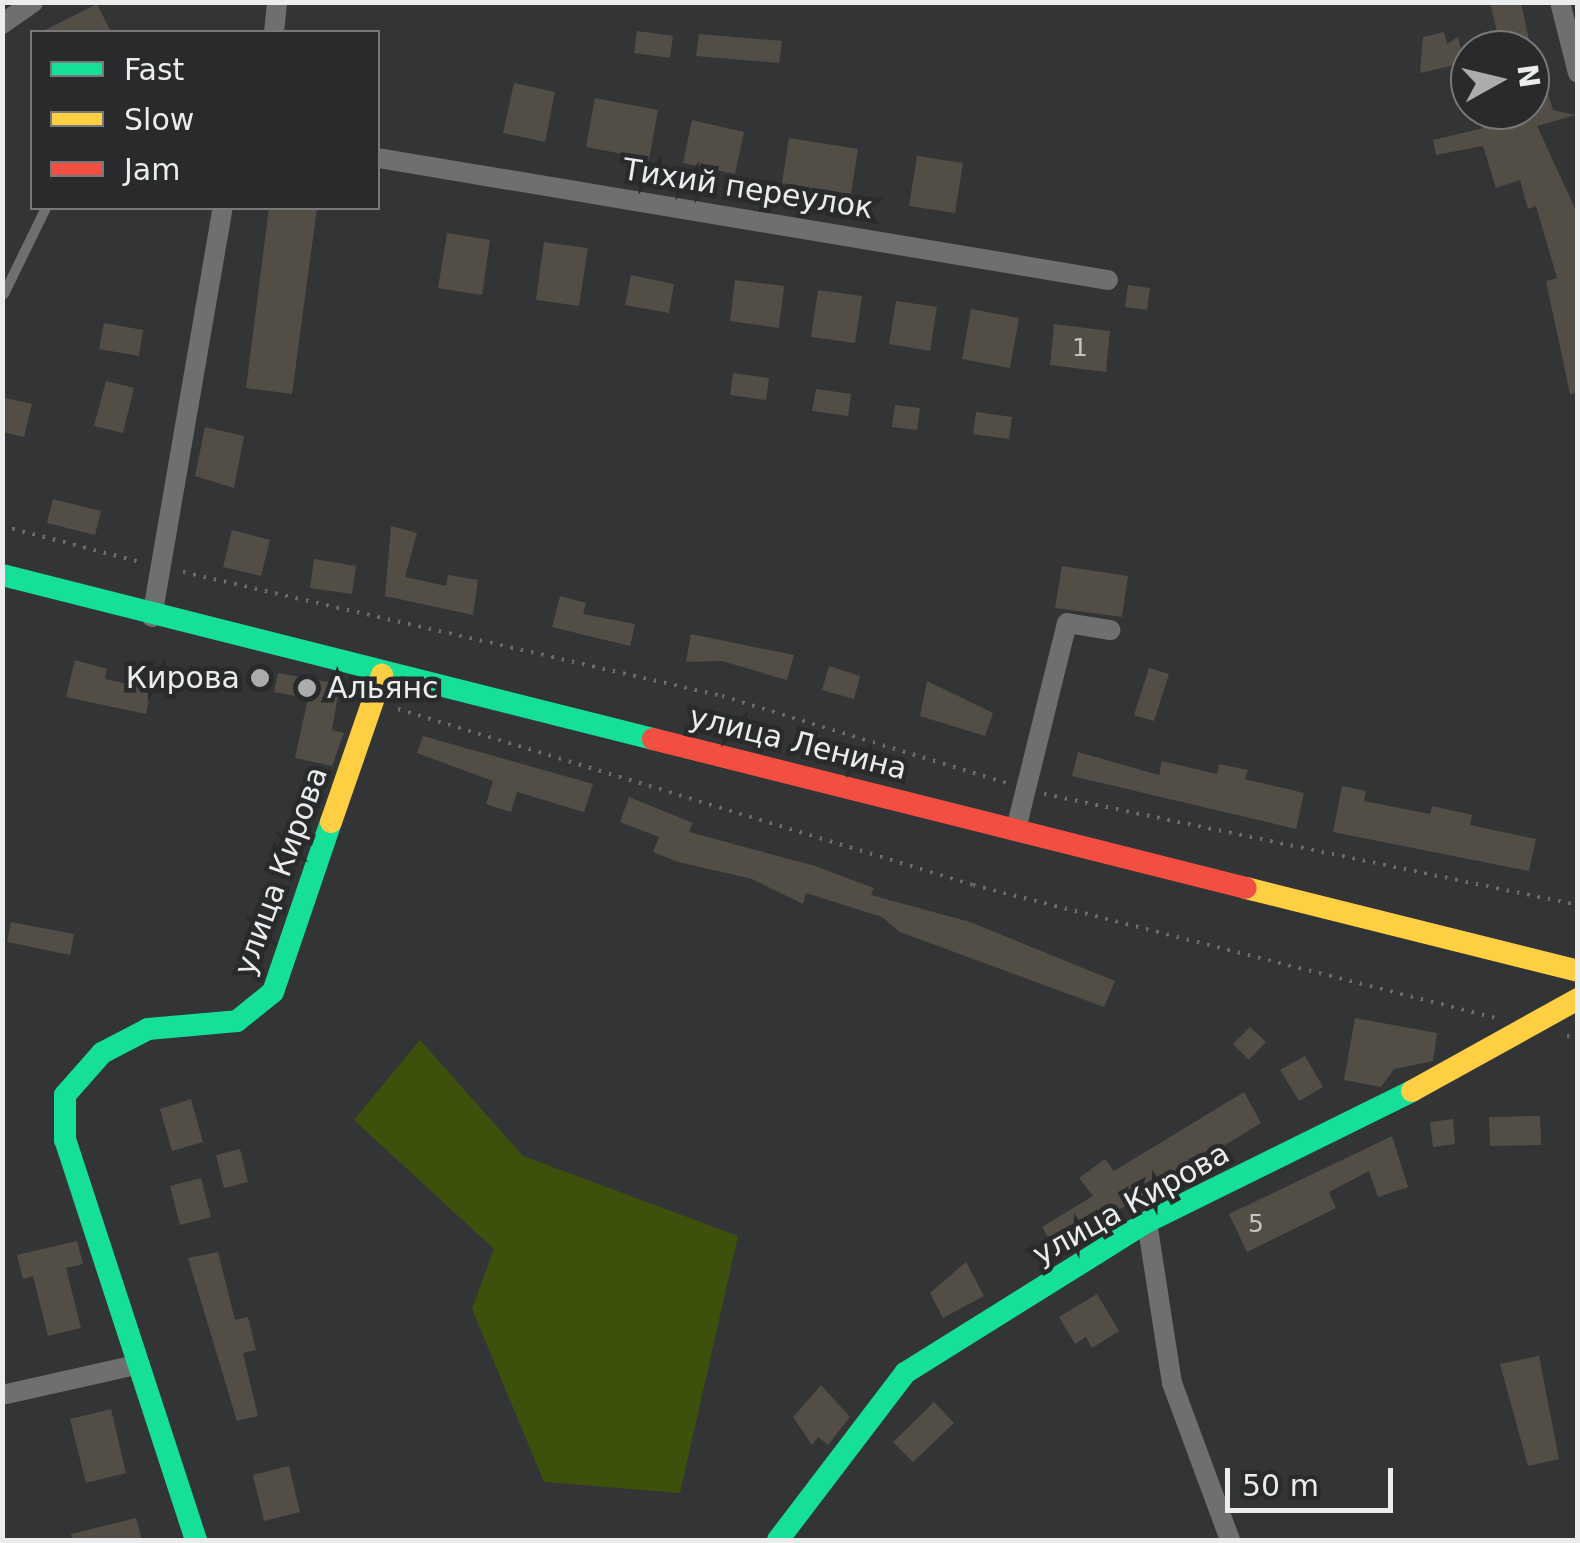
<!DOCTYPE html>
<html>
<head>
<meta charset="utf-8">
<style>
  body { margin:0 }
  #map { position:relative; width:1580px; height:1543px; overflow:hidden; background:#333435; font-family:"DejaVu Sans",sans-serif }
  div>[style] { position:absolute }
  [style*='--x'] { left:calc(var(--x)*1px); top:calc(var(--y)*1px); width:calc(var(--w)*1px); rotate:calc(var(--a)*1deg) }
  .green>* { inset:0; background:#3d510c }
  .building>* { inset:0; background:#524e46 }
  .path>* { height:4px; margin-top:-2px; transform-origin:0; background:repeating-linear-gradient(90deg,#6c6c6d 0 2.5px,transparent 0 10.5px) }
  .lane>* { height:10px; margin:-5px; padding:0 5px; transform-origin:5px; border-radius:5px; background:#6e6f6f }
  .street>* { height:20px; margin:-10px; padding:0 10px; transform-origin:10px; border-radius:10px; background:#6e6f6f }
  .fast>* { height:22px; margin:-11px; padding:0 11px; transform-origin:11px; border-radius:11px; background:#16e098 }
  .slow>* { height:22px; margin:-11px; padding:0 11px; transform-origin:11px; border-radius:11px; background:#ffcf43 }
  .jam>* { height:22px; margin:-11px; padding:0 11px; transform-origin:11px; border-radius:11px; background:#f24e42 }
  .dots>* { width:28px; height:28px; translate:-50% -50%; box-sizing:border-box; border:5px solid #282a2c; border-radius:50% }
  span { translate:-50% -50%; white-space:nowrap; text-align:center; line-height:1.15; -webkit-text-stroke:9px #282a2c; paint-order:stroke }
  .number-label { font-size:25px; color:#c4c4c3 }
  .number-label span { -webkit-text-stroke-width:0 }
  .street-label { font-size:30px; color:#eaeced }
  .poi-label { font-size:30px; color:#eaeced }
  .right { translate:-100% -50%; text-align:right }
  .left { translate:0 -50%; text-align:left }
  .frame { position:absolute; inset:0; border:5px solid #eaeced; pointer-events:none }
  .legend { position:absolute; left:30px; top:30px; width:350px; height:180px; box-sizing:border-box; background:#282a2c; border:2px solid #767879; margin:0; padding:12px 18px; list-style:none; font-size:30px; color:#eaeced }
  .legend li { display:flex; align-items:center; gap:20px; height:50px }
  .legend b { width:50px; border:2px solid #767879 }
  .north { position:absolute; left:1450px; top:30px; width:100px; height:100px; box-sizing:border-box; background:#282a2c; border:2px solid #767879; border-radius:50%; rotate:82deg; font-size:28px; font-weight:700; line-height:40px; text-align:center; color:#eaeced }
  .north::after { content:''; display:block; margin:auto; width:35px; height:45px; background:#aaacad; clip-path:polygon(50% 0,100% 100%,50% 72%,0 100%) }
  .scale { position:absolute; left:1225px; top:1468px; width:168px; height:45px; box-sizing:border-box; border:5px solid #eaeced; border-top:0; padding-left:12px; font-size:30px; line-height:35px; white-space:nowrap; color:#eaeced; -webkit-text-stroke:8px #282a2c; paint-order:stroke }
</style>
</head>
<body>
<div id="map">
  <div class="green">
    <div style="clip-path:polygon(420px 1040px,523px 1156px,738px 1236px,680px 1493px,544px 1482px,472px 1309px,494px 1249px,354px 1120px)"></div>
  </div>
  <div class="building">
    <div style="clip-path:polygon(1490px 2px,1521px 2px,1531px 50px,1501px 50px)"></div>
    <div style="clip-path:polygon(97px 4px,111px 32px,41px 32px)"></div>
    <div style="clip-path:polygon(637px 31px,673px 36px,670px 58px,634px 53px)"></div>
    <div style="clip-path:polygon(1444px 32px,1447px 44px,1458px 37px,1464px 63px,1420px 73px,1423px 37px)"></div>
    <div style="clip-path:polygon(699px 34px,782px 41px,779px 63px,696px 56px)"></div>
    <div style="clip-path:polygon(1544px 81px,1553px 110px,1575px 115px,1537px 126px,1578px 215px,1578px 393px,1570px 394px,1546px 281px,1557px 278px,1536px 206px,1528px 209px,1520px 180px,1496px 188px,1483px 146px,1436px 155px,1433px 140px,1483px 128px,1479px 110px,1530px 110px,1530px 85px)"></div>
    <div style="clip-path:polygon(514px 83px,555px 92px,545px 142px,503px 133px)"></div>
    <div style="clip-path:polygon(595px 98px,658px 110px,649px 159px,586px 147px)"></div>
    <div style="clip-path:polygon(692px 120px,744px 132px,735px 174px,683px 163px)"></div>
    <div style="clip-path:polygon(789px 138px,858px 149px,851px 194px,782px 183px)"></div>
    <div style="clip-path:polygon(917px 156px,963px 163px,955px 213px,909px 206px)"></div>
    <div style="clip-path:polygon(269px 208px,317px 208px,292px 394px,246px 388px)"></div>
    <div style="clip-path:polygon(447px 233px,490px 240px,482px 295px,438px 288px)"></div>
    <div style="clip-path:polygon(544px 242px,588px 248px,579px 306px,536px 300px)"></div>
    <div style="clip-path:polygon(631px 275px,674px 284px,669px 313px,625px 305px)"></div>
    <div style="clip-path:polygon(735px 280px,784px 286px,779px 328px,730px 321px)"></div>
    <div style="clip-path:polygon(1128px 285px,1150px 288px,1147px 310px,1125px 307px)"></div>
    <div style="clip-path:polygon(818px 290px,862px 296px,855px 343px,811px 337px)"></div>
    <div style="clip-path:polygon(896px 301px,937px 307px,930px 351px,889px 344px)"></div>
    <div style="clip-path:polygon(971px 309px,1019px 318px,1010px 368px,962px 359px)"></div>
    <div style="clip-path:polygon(104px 323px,143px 330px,139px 356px,99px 349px)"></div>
    <div style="clip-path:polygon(1054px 324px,1110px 331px,1106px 372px,1050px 365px)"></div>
    <div style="clip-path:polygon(733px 373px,769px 378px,766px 400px,730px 395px)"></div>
    <div style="clip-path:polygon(106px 381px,134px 388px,123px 433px,94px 426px)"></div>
    <div style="clip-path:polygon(816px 389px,851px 394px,848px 416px,812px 411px)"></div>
    <div style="clip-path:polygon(2px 397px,32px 404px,24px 437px,2px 432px)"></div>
    <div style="clip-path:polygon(895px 405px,920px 408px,917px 430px,892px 427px)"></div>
    <div style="clip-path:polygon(976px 412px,1012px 417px,1009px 439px,973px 434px)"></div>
    <div style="clip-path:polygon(205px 427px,244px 436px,234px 488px,195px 476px)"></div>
    <div style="clip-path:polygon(53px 499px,101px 511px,95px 535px,47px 523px)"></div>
    <div style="clip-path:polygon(391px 526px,417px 533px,405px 577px,446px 586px,448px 575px,478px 580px,473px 615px,385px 596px)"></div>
    <div style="clip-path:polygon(232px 530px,270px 540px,261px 576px,223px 567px)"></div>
    <div style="clip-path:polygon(314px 559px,356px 566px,352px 594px,310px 588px)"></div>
    <div style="clip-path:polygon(1062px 566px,1128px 576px,1122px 617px,1055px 608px)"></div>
    <div style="clip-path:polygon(560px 596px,586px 603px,583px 614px,635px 624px,630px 646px,552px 627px)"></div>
    <div style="clip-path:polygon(691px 634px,794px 655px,787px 680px,722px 661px,686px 662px)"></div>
    <div style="clip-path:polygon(75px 660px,107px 669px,105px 679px,151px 689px,146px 714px,66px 697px)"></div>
    <div style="clip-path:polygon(829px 666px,860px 676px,854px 699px,822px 690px)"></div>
    <div style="clip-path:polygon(1149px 668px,1169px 674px,1154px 721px,1134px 715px)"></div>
    <div style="clip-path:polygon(278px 673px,340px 684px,332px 730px,344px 733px,332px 766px,295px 758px,308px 698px,274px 692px)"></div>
    <div style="clip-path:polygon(927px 681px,993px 713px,985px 736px,920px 716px)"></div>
    <div style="clip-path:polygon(423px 736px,593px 784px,584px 812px,517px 792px,511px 812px,486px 804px,493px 781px,417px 753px)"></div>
    <div style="clip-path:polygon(1078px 752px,1159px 775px,1162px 761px,1217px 774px,1219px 764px,1248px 770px,1245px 779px,1304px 793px,1296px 829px,1072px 776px)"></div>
    <div style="clip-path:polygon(1342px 786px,1366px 791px,1364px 801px,1430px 814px,1432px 806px,1472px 815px,1470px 825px,1536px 839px,1529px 871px,1333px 832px)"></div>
    <div style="clip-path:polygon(629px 797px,693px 823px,689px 832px,815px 866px,874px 888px,871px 895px,970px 922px,1115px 981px,1104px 1007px,900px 932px,882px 917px,806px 893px,803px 904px,752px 879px,678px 862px,653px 852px,659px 837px,620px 822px)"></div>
    <div style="clip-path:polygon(11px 922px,74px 934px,70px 955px,7px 942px)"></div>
    <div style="clip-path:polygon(1355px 1018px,1437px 1033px,1433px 1061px,1394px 1069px,1381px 1087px,1344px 1080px)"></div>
    <div style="clip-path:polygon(1250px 1027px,1266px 1042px,1249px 1060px,1233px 1044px)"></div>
    <div style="clip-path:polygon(1305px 1056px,1323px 1087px,1299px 1101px,1280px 1070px)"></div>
    <div style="clip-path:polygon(1244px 1092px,1261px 1123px,1055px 1249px,1042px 1227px,1093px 1196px,1079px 1178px,1105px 1159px,1114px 1171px)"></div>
    <div style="clip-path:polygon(191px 1099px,203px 1142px,172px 1151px,160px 1109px)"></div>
    <div style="clip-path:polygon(1540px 1116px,1541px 1145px,1490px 1146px,1489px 1117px)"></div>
    <div style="clip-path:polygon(1453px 1119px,1455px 1144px,1433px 1147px,1430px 1122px)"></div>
    <div style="clip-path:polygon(1392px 1136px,1408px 1187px,1378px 1197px,1369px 1171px,1329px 1192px,1336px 1208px,1247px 1252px,1229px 1214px)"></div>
    <div style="clip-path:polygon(240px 1149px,248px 1182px,224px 1188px,216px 1155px)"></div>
    <div style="clip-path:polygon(201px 1178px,211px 1217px,180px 1225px,170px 1186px)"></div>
    <div style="clip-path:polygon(77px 1241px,83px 1264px,66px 1268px,81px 1328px,48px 1336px,33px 1276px,23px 1279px,17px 1255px)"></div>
    <div style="clip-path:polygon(218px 1252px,235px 1320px,248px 1317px,256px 1350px,243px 1353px,258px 1416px,237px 1421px,188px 1258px)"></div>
    <div style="clip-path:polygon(966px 1262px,984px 1296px,943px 1318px,930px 1293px)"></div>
    <div style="clip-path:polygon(1097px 1294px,1119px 1331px,1092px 1348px,1086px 1337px,1075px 1344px,1059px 1317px)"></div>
    <div style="clip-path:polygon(1539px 1356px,1559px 1459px,1528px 1466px,1500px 1364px)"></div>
    <div style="clip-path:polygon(821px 1385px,850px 1417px,828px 1445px,818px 1437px,812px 1445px,793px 1417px)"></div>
    <div style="clip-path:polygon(934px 1402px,954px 1423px,913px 1462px,893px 1442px)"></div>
    <div style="clip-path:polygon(111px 1409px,126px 1473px,86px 1483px,70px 1419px)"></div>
    <div style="clip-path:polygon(289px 1466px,300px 1512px,264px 1521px,253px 1475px)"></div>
    <div style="clip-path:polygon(136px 1518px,142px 1540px,72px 1540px,71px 1534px)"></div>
  </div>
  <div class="path">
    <div style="--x:2;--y:526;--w:143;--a:14.6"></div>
    <div style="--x:183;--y:572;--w:553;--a:12.96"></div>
    <div style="--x:722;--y:696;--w:297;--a:17"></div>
    <div style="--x:398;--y:709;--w:601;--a:17.02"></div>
    <div style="--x:973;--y:885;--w:544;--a:14.27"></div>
    <div style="--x:1044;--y:794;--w:545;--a:11.74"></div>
    <div style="--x:1567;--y:1036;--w:11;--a:15"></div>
  </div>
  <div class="lane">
    <div style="--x:4;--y:294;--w:96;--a:-64"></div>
  </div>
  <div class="street">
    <div style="--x:1560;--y:2;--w:73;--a:75.8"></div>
    <div style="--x:2;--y:24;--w:38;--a:-35"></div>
    <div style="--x:274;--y:32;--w:30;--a:-84"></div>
    <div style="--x:378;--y:158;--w:740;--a:9.49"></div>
    <div style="--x:152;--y:617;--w:415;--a:-80.2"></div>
    <div style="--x:1016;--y:829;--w:212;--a:-76.1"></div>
    <div style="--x:1067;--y:623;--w:44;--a:9.2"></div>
    <div style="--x:1147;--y:1222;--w:163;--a:81.2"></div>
    <div style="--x:1172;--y:1383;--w:167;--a:69.7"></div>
    <div style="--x:2;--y:1395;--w:137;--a:-12.6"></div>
  </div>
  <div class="fast">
    <div style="--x:2;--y:575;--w:671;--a:14.14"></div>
    <div style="--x:196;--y:1540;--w:421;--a:-108.1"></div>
    <div style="--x:65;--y:1140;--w:45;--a:-90"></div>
    <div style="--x:65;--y:1095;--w:56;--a:-48.6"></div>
    <div style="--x:102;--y:1053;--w:52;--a:-27.6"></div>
    <div style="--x:148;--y:1029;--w:89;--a:-5.1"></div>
    <div style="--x:237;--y:1021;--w:46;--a:-38.9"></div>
    <div style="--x:273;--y:992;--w:180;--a:-71.2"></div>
    <div style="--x:778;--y:1540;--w:210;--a:-52.7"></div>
    <div style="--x:905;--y:1373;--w:285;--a:-32"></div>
    <div style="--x:1147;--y:1222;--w:296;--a:-26.3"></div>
  </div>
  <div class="slow">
    <div style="--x:331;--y:822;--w:156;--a:-70.9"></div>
    <div style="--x:1246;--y:888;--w:342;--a:14"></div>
    <div style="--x:1412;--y:1091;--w:190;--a:-29"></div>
  </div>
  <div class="jam">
    <div style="--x:653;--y:739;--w:611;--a:14.1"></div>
  </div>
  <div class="dots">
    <div style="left:260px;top:678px;background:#aaacad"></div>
    <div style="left:307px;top:688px;background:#aaacad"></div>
  </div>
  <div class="number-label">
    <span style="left:1080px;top:348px">1</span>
    <span style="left:1256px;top:1224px">5</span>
  </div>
  <div class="street-label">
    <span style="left:748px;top:189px;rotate:9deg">Тихий переулок</span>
    <span style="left:798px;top:743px;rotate:14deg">улица Ленина</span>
    <span style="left:281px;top:871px;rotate:-70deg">улица Кирова</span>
    <span style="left:1131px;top:1204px;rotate:-29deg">улица Кирова</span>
  </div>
  <div class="poi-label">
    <span class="right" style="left:240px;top:678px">Кирова</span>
    <span class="left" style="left:327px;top:688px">Альянс</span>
  </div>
  <div class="frame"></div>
  <ul class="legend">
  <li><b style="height:12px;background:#16e098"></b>Fast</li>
  <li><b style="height:12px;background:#ffcf43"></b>Slow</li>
  <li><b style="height:12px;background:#f24e42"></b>Jam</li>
  </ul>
  <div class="north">N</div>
  <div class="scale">50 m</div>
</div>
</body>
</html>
